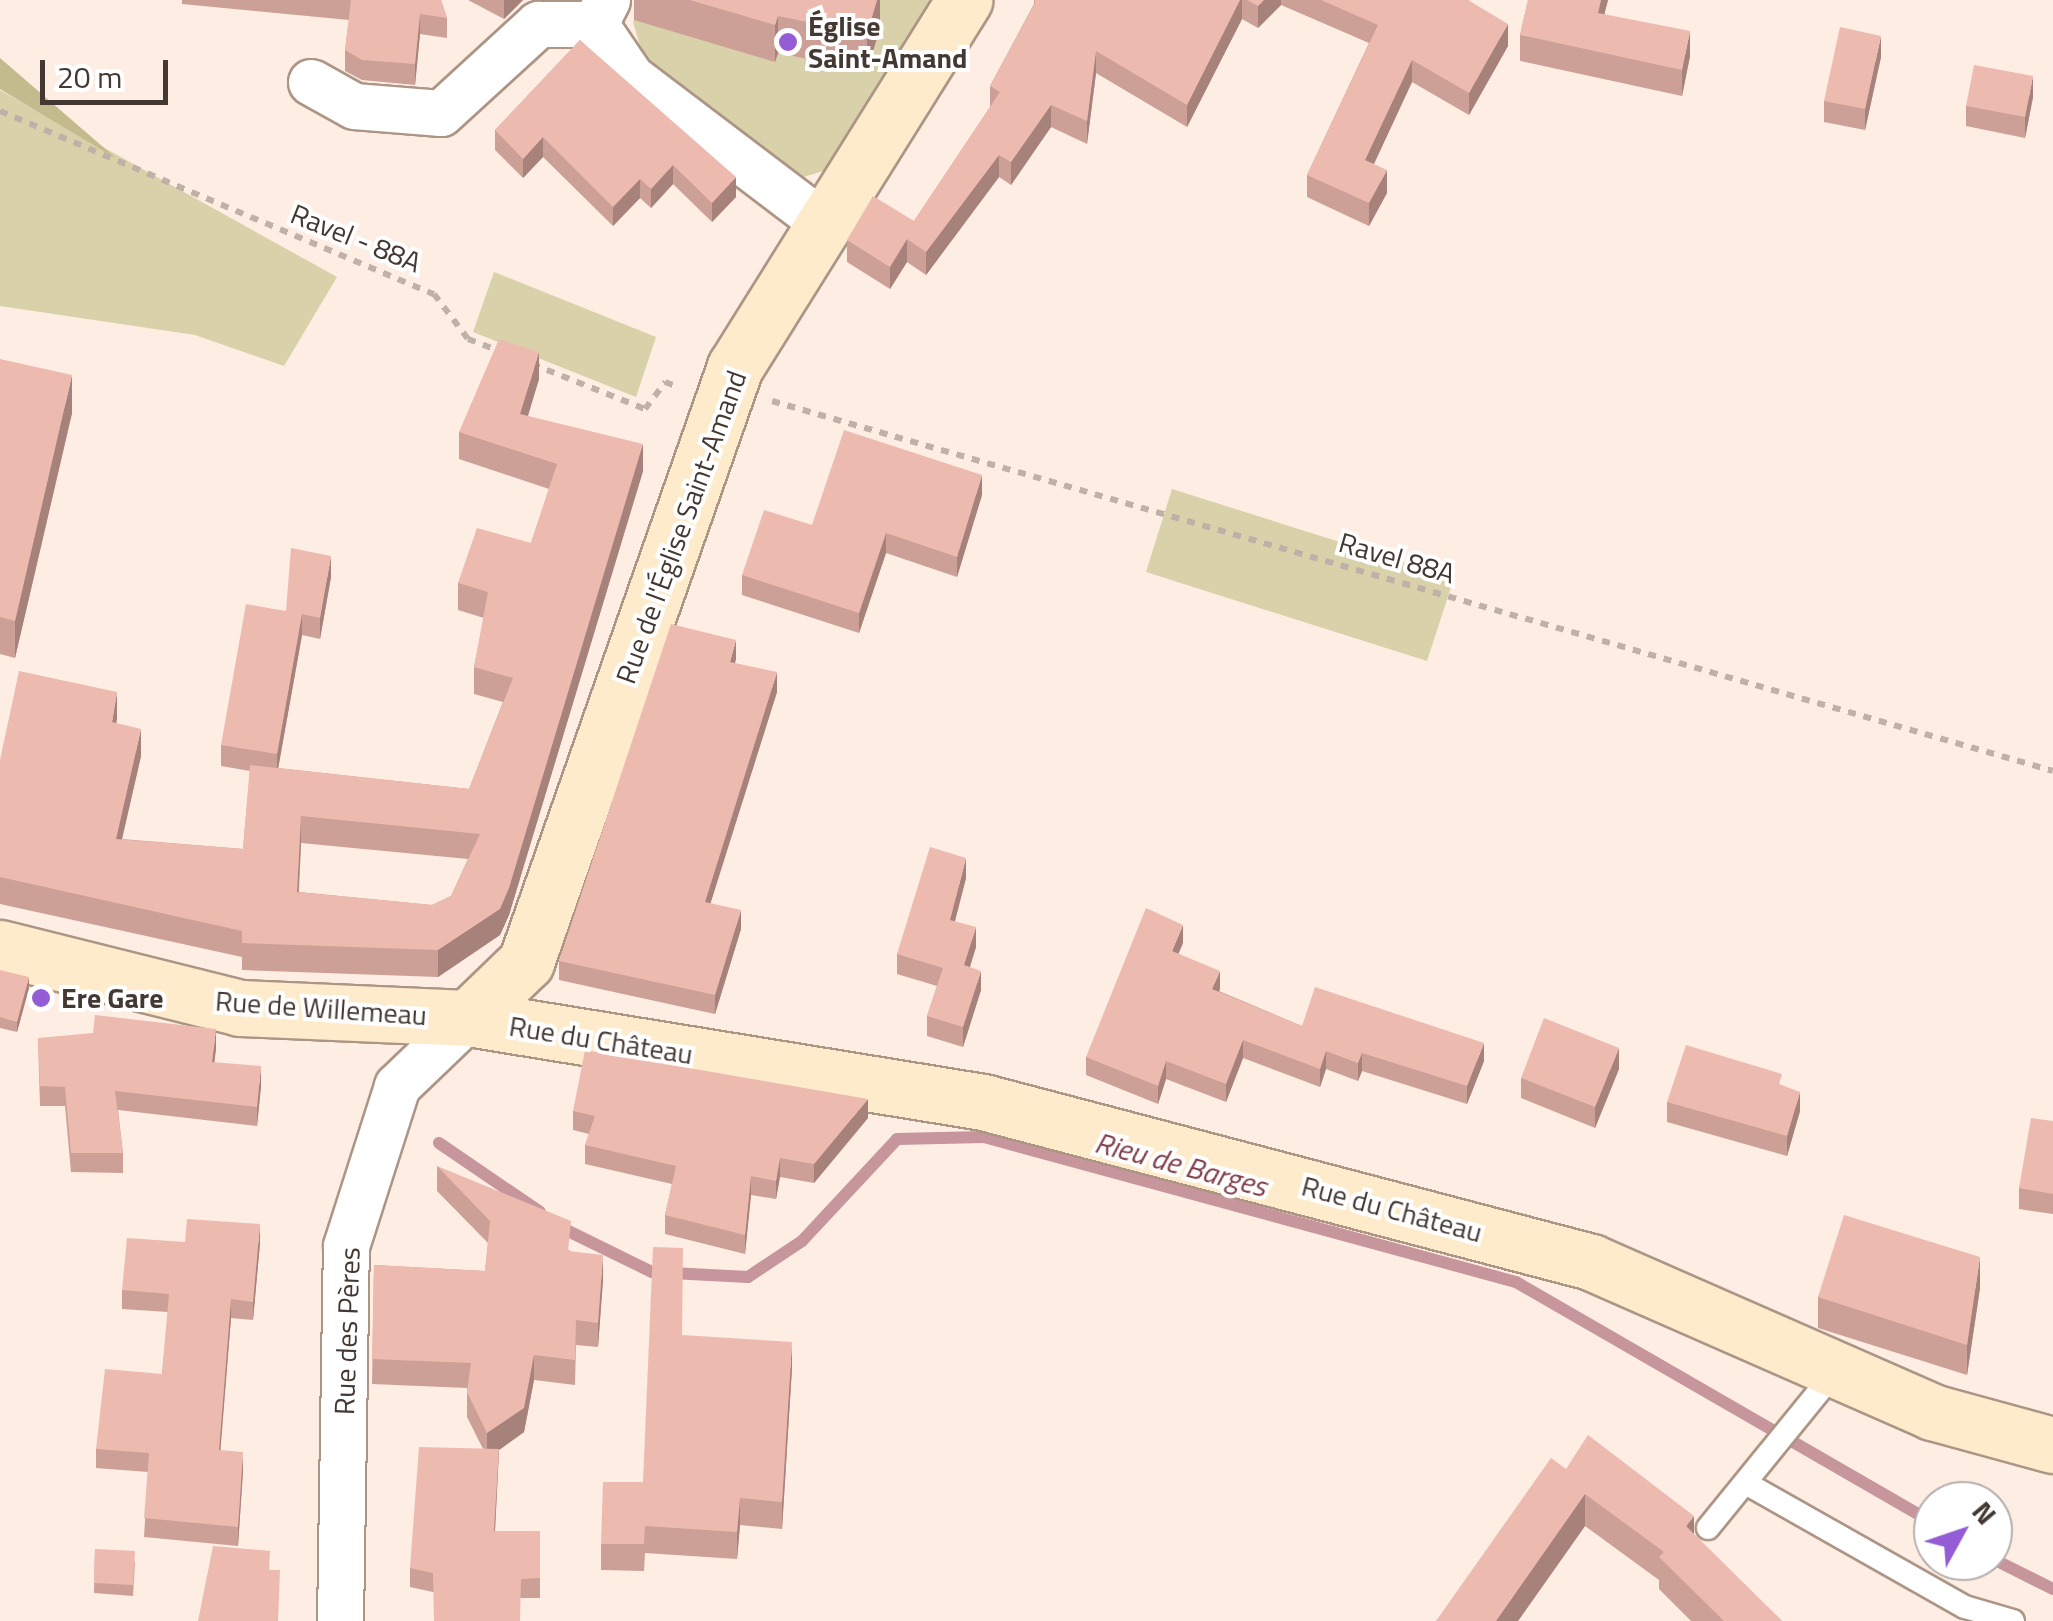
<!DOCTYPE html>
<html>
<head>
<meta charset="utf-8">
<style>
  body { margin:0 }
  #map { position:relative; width:2053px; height:1621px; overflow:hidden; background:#fdede3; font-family:"Titillium Web",sans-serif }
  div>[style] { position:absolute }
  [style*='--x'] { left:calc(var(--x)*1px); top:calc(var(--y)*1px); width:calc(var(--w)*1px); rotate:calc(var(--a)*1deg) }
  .green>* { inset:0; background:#d9d1a9 }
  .forest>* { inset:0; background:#c3ba8d }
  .stream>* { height:12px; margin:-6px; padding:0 6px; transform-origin:6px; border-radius:6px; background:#c7959c }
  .path>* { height:6px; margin-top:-3px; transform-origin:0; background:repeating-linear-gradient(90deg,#bfb0a8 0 8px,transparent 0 16px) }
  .roads { filter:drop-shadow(2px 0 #ad9586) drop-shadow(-2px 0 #ad9586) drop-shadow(0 2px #ad9586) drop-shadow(0 -2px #ad9586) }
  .lane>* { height:22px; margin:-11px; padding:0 11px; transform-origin:11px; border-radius:11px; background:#fff }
  .street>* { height:45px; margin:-22.5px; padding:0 22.5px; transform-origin:22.5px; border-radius:22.5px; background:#fff }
  .secondary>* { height:55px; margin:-27.5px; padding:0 27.5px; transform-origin:27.5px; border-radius:27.5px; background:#feebcb }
  .wall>* { inset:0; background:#cca097 }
  .shaded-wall>* { inset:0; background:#a6827b }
  .building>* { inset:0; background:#edbab0 }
  .dots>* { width:28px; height:28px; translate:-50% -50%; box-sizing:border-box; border:5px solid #fff; border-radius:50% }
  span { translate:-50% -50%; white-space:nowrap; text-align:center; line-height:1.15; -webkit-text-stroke:8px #fff; paint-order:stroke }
  .poi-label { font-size:28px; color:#433832; font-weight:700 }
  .left { translate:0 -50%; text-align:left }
  .street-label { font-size:28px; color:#433832 }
  .water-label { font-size:30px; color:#813f4b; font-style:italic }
  .north { position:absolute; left:1913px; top:1481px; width:100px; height:100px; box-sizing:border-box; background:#fff; border:2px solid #b4afad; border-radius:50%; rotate:50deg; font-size:28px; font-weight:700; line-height:40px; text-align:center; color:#433832 }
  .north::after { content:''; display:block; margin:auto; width:35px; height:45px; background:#955dd5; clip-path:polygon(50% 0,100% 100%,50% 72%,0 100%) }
  .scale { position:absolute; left:40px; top:60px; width:128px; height:45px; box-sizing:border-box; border:5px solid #433832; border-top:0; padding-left:12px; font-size:30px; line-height:35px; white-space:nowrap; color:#433832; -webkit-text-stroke:8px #fff; paint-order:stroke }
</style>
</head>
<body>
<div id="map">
  <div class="green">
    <div style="clip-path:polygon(643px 0,938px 0,839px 166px,794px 180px,649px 77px,633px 22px)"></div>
    <div style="clip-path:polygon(0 90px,337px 277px,284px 366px,195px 335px,0 306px)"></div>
    <div style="clip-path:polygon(494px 272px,656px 337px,636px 397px,473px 332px)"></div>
    <div style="clip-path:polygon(1172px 489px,1454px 578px,1427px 661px,1146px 572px)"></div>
  </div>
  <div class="forest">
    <div style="clip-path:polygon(0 58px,117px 159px,0 89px)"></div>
  </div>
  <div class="stream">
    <div style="--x:439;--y:1143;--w:122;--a:34.3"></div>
    <div style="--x:560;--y:1227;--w:102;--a:26.1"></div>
    <div style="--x:652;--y:1272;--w:96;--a:3"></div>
    <div style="--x:748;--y:1277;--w:65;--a:-33.7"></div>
    <div style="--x:802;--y:1241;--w:139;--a:-47"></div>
    <div style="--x:897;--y:1139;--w:87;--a:-1.3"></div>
    <div style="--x:984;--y:1137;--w:551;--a:15.25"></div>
    <div style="--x:1516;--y:1282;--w:482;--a:30"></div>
    <div style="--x:1993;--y:1559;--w:67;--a:26.6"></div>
  </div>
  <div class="path">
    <div style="--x:0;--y:111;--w:471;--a:22.9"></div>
    <div style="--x:434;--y:294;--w:56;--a:52.9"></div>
    <div style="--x:468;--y:339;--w:36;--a:21"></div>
    <div style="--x:532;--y:364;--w:122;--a:21.7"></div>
    <div style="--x:645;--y:409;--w:34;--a:-53"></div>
    <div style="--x:665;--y:382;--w:12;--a:20"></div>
    <div style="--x:772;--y:401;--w:1333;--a:16.11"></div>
  </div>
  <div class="roads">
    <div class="lane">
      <div style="--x:1749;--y:1485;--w:248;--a:29.5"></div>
      <div style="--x:1965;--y:1607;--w:50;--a:16.3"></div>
      <div style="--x:1708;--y:1528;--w:201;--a:-50.9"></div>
    </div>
    <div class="street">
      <div style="--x:607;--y:0;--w:27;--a:117"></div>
      <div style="--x:595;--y:24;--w:64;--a:55.8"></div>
      <div style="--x:631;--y:77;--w:243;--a:37.2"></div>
      <div style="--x:311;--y:82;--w:49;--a:29.2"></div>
      <div style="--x:354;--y:106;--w:87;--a:4.6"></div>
      <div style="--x:441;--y:113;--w:132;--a:-42.5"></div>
      <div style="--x:538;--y:24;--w:57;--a:0"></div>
      <div style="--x:340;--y:1621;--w:375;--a:-89.1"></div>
      <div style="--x:346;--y:1246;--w:168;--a:-72.3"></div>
      <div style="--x:397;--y:1086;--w:98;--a:-43.8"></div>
    </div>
    <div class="secondary">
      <div style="--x:0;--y:948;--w:247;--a:14"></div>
      <div style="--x:240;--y:1008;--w:228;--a:2.5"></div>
      <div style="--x:468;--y:1018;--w:522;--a:9.26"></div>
      <div style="--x:983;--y:1102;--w:629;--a:14.74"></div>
      <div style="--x:1591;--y:1262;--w:373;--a:23.7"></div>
      <div style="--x:1932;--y:1412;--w:125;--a:15.3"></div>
      <div style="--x:468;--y:1018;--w:81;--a:-44"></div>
      <div style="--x:526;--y:962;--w:631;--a:-70.65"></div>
      <div style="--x:735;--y:367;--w:433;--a:-58"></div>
    </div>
  </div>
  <div class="wall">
    <div style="clip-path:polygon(182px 0,441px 0,447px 18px,447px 38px,420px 34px,415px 85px,362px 80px,345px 71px,345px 50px,349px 20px,182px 4px)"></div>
    <div style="clip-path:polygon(468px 0,523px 0,504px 19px)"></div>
    <div style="clip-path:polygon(634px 0,880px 0,880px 28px,867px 71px,778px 53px,775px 62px,634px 20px)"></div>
    <div style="clip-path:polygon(1034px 0,1468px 0,1508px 46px,1469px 115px,1412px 82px,1374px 164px,1387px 193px,1369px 226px,1307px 197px,1307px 175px,1369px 43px,1281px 5px,1258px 28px,1242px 19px,1187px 127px,1096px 73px,1087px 144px,1051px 127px,1011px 185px,999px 177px,926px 275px,907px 262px,890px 289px,847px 262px,847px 240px,914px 221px,990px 107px,990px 86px,1034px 4px)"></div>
    <div style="clip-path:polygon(1528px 0,1608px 0,1604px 14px,1690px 56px,1682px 96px,1520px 61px,1520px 35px)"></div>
    <div style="clip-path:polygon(580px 40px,736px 197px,712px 222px,673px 184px,651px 208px,640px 198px,613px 226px,543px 157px,523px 178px,495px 150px,495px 130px)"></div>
    <div style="clip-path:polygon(1881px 57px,1865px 130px,1824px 122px,1824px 101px)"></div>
    <div style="clip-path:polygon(2033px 97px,2025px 138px,1966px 126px,1966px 106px)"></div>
    <div style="clip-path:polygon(0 359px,72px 413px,15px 658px,0 654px)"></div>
    <div style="clip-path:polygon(evenodd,539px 379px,528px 416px,643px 471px,509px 915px,500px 935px,438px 977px,242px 970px,242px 957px,0 904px,0 760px,117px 719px,116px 723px,141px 756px,122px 839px,243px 849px,250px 771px,221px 766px,221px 745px,286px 611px,331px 577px,320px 639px,302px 635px,278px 768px,469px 789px,503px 702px,474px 694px,474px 667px,484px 618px,458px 610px,458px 583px,531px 543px,549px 489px,459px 459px,459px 432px,539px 379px,301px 843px,468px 859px,451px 896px,432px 905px,299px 892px,301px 843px)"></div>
    <div style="clip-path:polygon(982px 495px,957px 577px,886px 553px,859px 633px,742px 595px,742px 575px,812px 525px)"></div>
    <div style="clip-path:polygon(736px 659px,735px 663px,777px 692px,710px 903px,741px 929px,715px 1014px,559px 980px,559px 961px)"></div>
    <div style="clip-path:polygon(966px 878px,955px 921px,976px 947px,970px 967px,981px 990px,963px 1047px,927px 1036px,927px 1016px,937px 986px,897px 974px,897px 954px)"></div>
    <div style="clip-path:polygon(1183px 943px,1178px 954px,1220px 989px,1219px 991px,1302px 1026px,1484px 1061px,1467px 1104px,1362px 1071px,1358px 1081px,1326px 1069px,1320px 1087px,1243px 1058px,1226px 1102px,1166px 1079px,1158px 1104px,1086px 1075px,1086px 1057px)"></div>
    <div style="clip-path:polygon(0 970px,29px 988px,17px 1032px,0 1028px)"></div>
    <div style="clip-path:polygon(38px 1038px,216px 1049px,214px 1062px,261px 1086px,257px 1126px,118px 1110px,123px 1153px,123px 1173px,71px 1172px,65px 1106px,40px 1106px)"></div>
    <div style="clip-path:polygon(1619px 1069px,1595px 1128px,1521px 1098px,1521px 1078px)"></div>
    <div style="clip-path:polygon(1782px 1085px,1800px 1111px,1787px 1156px,1667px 1122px,1667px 1102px)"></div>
    <div style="clip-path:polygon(573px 1111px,868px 1118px,814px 1183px,780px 1177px,776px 1199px,751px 1195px,745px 1254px,665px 1234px,665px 1215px,672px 1184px,585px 1164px,585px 1145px,589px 1134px,573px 1130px)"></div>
    <div style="clip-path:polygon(2053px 1121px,2053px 1214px,2019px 1209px,2019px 1188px)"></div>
    <div style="clip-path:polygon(437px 1166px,570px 1251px,603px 1280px,598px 1347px,576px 1345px,575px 1385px,534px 1380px,524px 1432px,499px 1450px,495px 1531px,540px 1531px,540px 1598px,521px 1598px,433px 1592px,410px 1587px,410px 1568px,483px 1449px,467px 1417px,467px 1388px,372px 1384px,374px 1265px,485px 1271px,488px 1243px,437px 1191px)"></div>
    <div style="clip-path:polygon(185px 1242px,260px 1243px,253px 1320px,231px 1318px,220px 1450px,243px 1471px,238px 1546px,144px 1537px,148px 1472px,96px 1468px,96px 1449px,162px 1374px,168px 1312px,122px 1309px,122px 1290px)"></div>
    <div style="clip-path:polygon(1980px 1288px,1967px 1375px,1818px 1328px,1818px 1297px)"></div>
    <div style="clip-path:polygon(682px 1335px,792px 1368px,782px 1529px,740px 1525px,737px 1559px,645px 1553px,644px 1571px,601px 1570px,601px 1544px,643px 1482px)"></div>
    <div style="clip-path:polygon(1566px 1469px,1694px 1535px,1782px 1621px,1691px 1621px,1659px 1589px,1659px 1580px,1585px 1526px,1518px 1621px,1436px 1621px)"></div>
    <div style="clip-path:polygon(95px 1549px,135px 1562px,133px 1596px,94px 1593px)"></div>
  </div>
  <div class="shaded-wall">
    <div style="clip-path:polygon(504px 0,523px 0,504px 19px)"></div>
    <div style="clip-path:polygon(877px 0,880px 0,880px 28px,867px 71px,867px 34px)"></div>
    <div style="clip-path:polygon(1240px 0,1242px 0,1242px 19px,1187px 127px,1187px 105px)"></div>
    <div style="clip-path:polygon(1264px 0,1281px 0,1281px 5px,1258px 28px,1258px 6px)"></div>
    <div style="clip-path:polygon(1601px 0,1608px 0,1598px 39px,1598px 13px)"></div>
    <div style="clip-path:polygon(420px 14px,420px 34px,415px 85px,415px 64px)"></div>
    <div style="clip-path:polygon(778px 16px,778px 53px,775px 62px,775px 25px)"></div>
    <div style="clip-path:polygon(1508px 24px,1508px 46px,1469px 115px,1469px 93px)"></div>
    <div style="clip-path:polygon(1690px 31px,1690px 56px,1682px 96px,1682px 70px)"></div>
    <div style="clip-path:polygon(1881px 36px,1881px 57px,1865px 130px,1865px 109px)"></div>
    <div style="clip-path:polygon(1096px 51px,1096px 73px,1087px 144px,1087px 121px)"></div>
    <div style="clip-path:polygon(1412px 60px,1412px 82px,1365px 183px,1365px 160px)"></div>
    <div style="clip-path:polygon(2033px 76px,2033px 97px,2025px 138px,2025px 117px)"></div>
    <div style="clip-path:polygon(1051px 105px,1051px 127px,1011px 185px,1011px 162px)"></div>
    <div style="clip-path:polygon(543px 137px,543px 157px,523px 178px,523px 159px)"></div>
    <div style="clip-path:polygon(999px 155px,999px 177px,926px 275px,926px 252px)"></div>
    <div style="clip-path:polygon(673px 165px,673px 184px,651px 208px,651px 189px)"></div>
    <div style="clip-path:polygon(1387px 170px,1387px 193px,1369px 226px,1369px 203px)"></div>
    <div style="clip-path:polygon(736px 177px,736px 197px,712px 222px,712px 203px)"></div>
    <div style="clip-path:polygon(640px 179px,640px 198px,613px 226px,613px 207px)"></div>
    <div style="clip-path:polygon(907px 239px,907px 262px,890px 289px,890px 267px)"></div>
    <div style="clip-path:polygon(539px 352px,539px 379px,520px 441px,520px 414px)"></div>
    <div style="clip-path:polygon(72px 375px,72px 413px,15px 658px,15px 621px)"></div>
    <div style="clip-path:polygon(643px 444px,643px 471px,509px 915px,500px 935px,438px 977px,438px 950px)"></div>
    <div style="clip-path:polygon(982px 475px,982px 495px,957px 577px,957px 557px)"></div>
    <div style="clip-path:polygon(886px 533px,886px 553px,859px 633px,859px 613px)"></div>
    <div style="clip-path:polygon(331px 556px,331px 577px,320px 639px,320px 618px)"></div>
    <div style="clip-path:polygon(302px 614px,302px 635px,277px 775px,277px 754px)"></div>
    <div style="clip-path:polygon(736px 640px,736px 659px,730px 681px,730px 662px)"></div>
    <div style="clip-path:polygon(777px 672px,777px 692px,705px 921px,705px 902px)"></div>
    <div style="clip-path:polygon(117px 692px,117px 719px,112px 749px,112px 722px)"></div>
    <div style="clip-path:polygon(141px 729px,141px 756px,116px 865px,116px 839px)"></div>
    <div style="clip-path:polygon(301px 816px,301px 843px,297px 918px,297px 892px)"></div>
    <div style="clip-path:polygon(966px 858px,966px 878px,950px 940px,950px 920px)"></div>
    <div style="clip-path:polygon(741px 910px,741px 929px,715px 1014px,715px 995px)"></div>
    <div style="clip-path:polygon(1183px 925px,1183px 943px,1172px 969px,1172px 951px)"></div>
    <div style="clip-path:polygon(976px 927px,976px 947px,964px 985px,964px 965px)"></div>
    <div style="clip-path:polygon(981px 971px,981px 990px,963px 1047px,963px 1027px)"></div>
    <div style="clip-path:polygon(1220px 971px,1220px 989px,1212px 1007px,1212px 989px)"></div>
    <div style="clip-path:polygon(29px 977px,29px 988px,17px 1032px,17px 1022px)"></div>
    <div style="clip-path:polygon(216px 1029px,216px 1049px,212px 1081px,212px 1062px)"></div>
    <div style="clip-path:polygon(1243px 1040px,1243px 1058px,1226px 1102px,1226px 1084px)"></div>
    <div style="clip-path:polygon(1484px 1043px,1484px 1061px,1467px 1104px,1467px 1086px)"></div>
    <div style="clip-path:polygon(1619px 1048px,1619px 1069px,1595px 1128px,1595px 1107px)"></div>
    <div style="clip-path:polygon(1326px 1051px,1326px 1069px,1320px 1087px,1320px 1069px)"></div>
    <div style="clip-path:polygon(1362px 1053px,1362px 1071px,1358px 1081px,1358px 1063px)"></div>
    <div style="clip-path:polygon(1166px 1061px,1166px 1079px,1158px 1104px,1158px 1086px)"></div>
    <div style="clip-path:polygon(261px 1066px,261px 1086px,257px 1126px,257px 1107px)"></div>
    <div style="clip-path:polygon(1800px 1092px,1800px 1111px,1787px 1156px,1787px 1136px)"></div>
    <div style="clip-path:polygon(868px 1099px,868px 1118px,814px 1183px,814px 1164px)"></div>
    <div style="clip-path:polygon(780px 1158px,780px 1177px,776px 1199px,776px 1181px)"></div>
    <div style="clip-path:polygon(751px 1176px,751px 1195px,745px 1254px,745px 1235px)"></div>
    <div style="clip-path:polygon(260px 1224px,260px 1243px,253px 1320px,253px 1302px)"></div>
    <div style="clip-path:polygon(603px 1255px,603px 1280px,598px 1347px,598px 1323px)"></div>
    <div style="clip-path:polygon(1980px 1257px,1980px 1288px,1967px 1375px,1967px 1345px)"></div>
    <div style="clip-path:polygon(231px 1299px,231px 1318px,219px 1468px,219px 1450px)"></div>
    <div style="clip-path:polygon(792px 1342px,792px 1368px,782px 1529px,782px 1502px)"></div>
    <div style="clip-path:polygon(534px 1355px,534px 1380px,524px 1432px,499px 1450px,494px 1550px,487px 1458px,487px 1433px)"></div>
    <div style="clip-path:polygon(243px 1452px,243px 1471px,238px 1546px,238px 1527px)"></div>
    <div style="clip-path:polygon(1585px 1494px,1585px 1526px,1518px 1621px,1496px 1621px)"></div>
    <div style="clip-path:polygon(740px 1498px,740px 1525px,737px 1559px,737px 1532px)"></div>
    <div style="clip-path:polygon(1694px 1516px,1694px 1548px,1686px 1526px)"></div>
  </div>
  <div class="building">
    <div style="clip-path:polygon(351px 0,441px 0,447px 18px,420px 14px,415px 64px,362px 60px,345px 50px)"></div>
    <div style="clip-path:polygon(690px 0,877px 0,867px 34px,778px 16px,775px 25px)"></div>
    <div style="clip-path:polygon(1035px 0,1240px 0,1187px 105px,1096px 51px,1087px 121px,1051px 105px,1011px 162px,999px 155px,926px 252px,907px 239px,890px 267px,847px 240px,873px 196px,914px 221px,1000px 92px,990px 86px,1035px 3px)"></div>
    <div style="clip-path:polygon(1247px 0,1264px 0,1258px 6px)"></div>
    <div style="clip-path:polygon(1321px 0,1468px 0,1508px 24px,1469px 93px,1412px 60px,1365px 160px,1387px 170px,1369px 203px,1307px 175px,1378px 25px)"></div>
    <div style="clip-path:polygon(1528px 0,1601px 0,1598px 13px,1690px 31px,1682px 70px,1520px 35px)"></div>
    <div style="clip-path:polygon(1840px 27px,1881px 36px,1865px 109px,1824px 101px)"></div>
    <div style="clip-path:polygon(580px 40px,736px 177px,712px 203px,673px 165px,651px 189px,640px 179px,613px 207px,543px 137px,523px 159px,495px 130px)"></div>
    <div style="clip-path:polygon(1974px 65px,2033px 76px,2025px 117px,1966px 106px)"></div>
    <div style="clip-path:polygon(evenodd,499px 339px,539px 352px,520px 414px,643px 444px,509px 888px,500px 909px,438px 950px,242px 943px,242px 931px,0 877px,0 760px,19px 671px,117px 692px,112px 722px,141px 729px,116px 839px,243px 849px,250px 765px,469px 789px,513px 678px,474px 667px,488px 592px,458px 583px,477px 528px,531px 543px,557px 464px,459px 432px,499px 339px,301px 816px,480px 834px,451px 896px,432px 905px,297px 892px,301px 816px)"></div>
    <div style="clip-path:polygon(0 359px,72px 375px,15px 621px,0 617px)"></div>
    <div style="clip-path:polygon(844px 430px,982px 475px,957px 557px,886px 533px,859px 613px,742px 575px,764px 510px,812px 525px)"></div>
    <div style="clip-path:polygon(291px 548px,331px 556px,320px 618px,302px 614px,277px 754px,221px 745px,246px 604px,286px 611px)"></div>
    <div style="clip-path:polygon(671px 624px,736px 640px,730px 662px,777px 672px,705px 902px,741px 910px,715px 995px,559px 961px)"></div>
    <div style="clip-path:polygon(930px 847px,966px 858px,950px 920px,976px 927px,964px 965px,981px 971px,963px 1027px,927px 1016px,943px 968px,897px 954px)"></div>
    <div style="clip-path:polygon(1146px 908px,1183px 925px,1172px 951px,1220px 971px,1212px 989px,1302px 1026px,1315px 987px,1484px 1043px,1467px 1086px,1362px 1053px,1358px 1063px,1326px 1051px,1320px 1069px,1243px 1040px,1226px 1084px,1166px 1061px,1158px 1086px,1086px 1057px)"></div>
    <div style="clip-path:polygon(0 970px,29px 977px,17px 1022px,0 1017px)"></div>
    <div style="clip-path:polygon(95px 1015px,216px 1029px,212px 1062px,261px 1066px,257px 1107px,115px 1091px,123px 1153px,71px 1153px,65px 1087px,40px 1086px,38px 1038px,93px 1033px)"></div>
    <div style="clip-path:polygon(1544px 1018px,1619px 1048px,1595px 1107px,1521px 1078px)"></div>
    <div style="clip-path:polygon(1686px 1045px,1782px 1074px,1779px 1084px,1800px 1092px,1787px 1136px,1667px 1102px)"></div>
    <div style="clip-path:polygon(585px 1050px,868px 1099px,814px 1164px,780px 1158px,776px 1181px,751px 1176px,745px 1235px,665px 1215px,676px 1166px,585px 1145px,595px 1116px,573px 1111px)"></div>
    <div style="clip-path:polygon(2031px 1118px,2053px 1121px,2053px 1194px,2019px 1188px)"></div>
    <div style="clip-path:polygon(437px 1166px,571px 1221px,568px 1251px,603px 1255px,598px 1323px,576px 1320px,575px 1360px,534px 1355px,524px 1408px,487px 1433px,467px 1392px,471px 1363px,372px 1359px,374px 1265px,485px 1271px,490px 1221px)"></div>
    <div style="clip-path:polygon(1844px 1215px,1980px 1257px,1967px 1345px,1818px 1297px)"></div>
    <div style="clip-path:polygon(187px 1219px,260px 1224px,253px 1302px,231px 1299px,219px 1450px,243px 1452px,238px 1527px,144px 1518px,149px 1453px,96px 1449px,105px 1369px,162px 1374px,169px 1294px,122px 1290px,127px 1238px,185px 1242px)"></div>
    <div style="clip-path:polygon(653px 1247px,683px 1248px,682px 1335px,792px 1342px,782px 1502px,740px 1498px,737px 1532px,645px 1526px,644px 1544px,601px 1544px,603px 1482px,643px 1482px)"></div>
    <div style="clip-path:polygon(1588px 1435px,1694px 1516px,1686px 1526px,1782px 1621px,1724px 1621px,1659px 1557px,1664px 1552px,1585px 1494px,1496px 1621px,1436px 1621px,1551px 1458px,1566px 1469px)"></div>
    <div style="clip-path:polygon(419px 1447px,499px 1449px,494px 1531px,540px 1531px,540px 1578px,521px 1579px,520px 1621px,434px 1621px,433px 1573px,410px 1568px)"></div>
    <div style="clip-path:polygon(213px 1546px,270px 1551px,269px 1570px,280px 1570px,278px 1621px,198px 1621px)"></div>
    <div style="clip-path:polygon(95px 1549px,135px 1551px,133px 1585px,94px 1583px)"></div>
  </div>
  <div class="dots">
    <div style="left:788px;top:42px;background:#955dd5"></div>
    <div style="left:41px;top:998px;background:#955dd5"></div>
  </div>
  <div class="poi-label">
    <span class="left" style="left:808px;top:42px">Église<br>Saint-Amand</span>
    <span class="left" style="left:61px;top:998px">Ere Gare</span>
  </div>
  <div class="street-label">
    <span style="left:356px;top:238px;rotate:22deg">Ravel - 88A</span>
    <span style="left:681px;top:527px;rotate:-70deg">Rue de l'Église Saint-Amand</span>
    <span style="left:1397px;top:558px;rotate:16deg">Ravel 88A</span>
    <span style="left:321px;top:1008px;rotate:4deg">Rue de Willemeau</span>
    <span style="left:601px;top:1040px;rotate:9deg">Rue du Château</span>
    <span style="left:1392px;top:1209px;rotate:15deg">Rue du Château</span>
    <span style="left:347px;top:1331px;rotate:-88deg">Rue des Pères</span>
  </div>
  <div class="water-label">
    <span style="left:1181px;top:1164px;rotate:15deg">Rieu de Barges</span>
  </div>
  <div class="north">N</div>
  <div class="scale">20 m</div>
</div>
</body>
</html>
